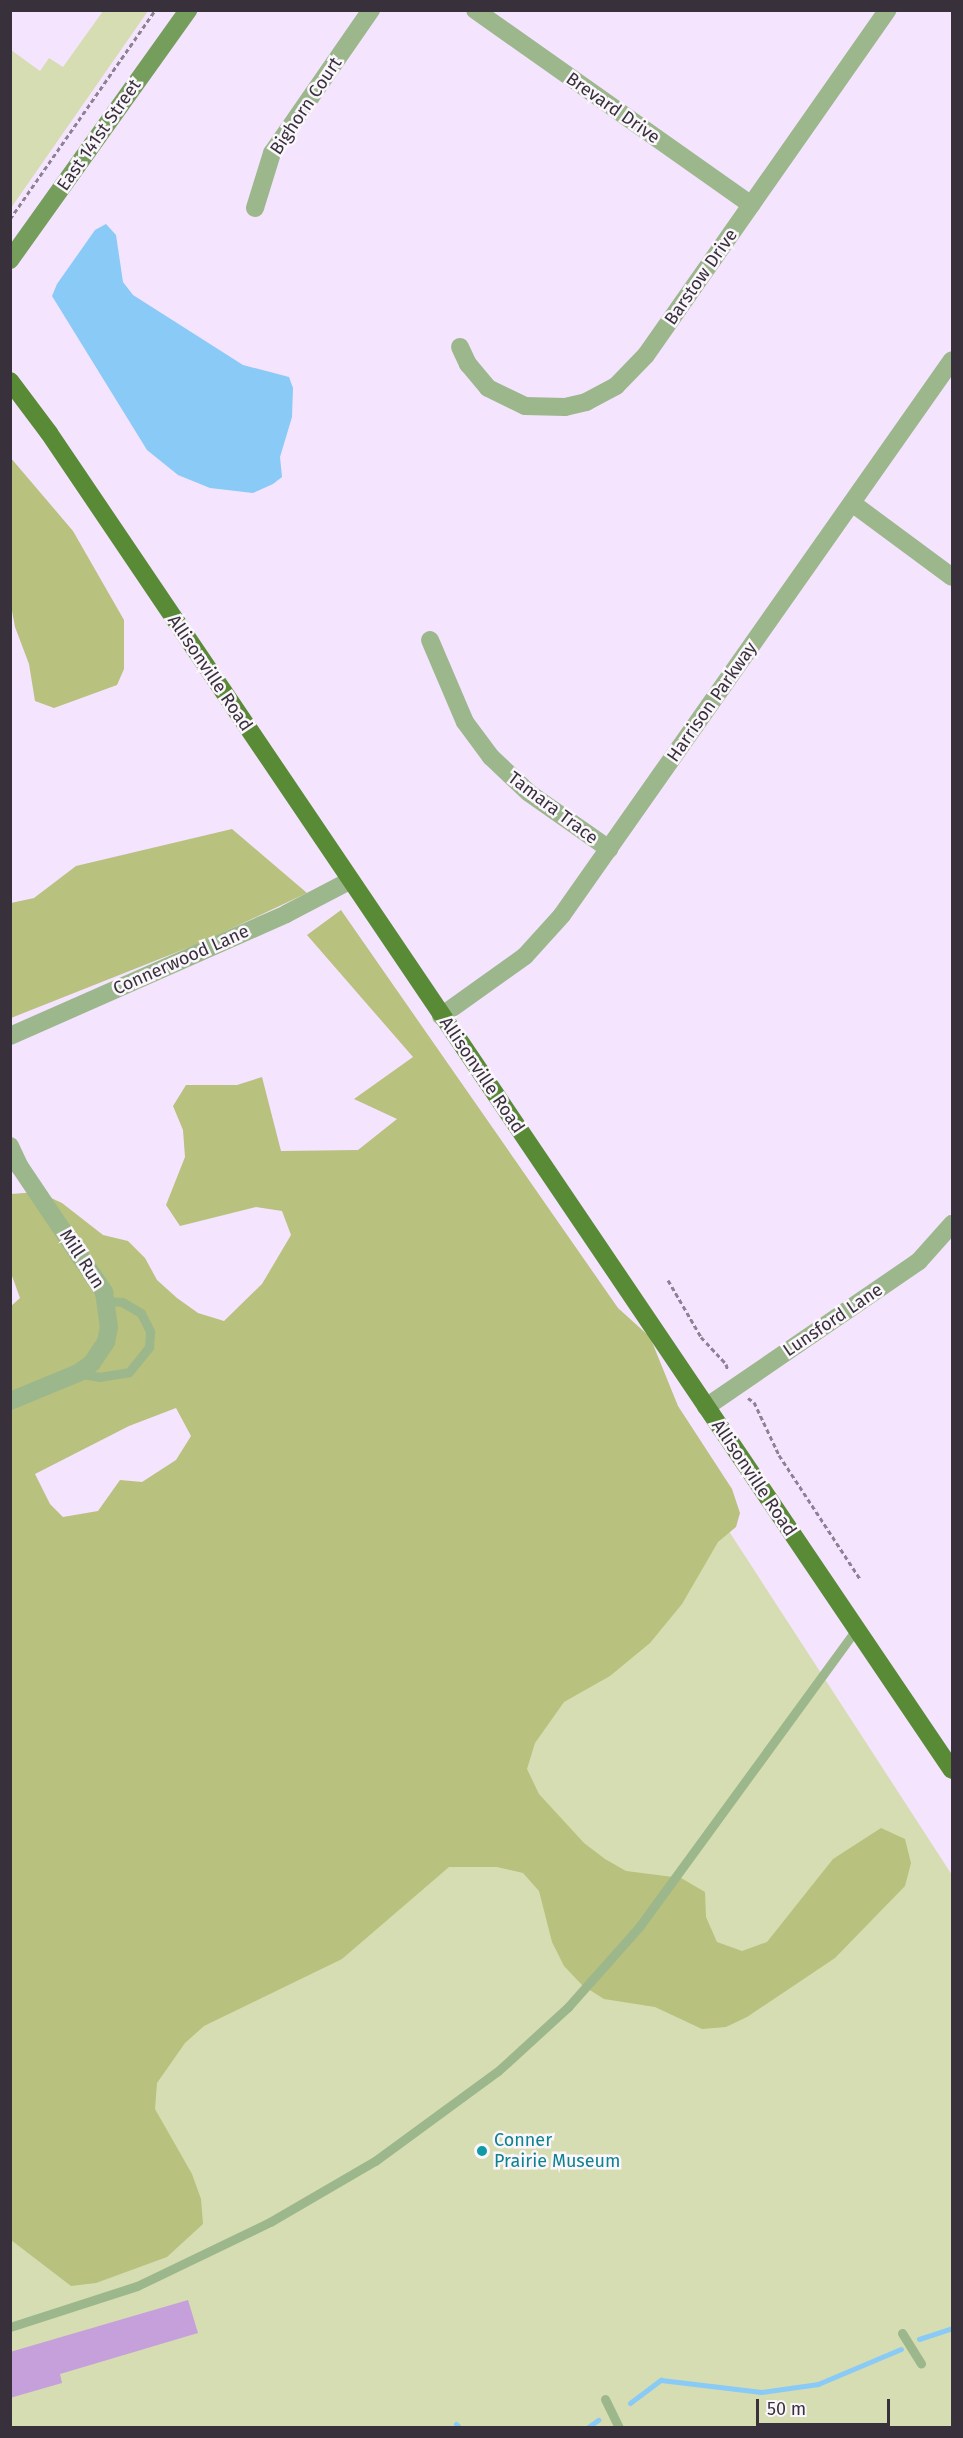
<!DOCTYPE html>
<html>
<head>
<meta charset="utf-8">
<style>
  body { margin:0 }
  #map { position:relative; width:963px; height:2438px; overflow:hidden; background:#f4e4fe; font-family:"Fira Sans",sans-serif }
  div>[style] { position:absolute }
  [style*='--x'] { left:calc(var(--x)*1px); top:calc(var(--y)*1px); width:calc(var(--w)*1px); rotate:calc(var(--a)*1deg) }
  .green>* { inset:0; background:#d6ddb2 }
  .forest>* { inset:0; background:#b8c17d }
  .water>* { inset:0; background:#89caf6 }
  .stream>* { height:5px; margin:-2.5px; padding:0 2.5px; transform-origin:2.5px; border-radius:2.5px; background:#89caf6 }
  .building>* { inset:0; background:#c5a0db }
  .path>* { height:3px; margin-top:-1.5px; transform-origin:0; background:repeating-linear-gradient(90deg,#8d8293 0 4.5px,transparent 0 7.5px) }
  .lane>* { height:9px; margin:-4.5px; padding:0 4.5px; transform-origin:4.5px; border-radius:4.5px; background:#9cb78c }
  .street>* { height:18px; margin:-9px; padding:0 9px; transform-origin:9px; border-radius:9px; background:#9cb78c }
  .secondary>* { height:18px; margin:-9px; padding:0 9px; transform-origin:9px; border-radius:9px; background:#759d5c }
  .primary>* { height:18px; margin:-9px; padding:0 9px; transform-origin:9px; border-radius:9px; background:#598a35 }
  .dots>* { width:16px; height:16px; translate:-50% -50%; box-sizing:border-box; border:3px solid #faf6fc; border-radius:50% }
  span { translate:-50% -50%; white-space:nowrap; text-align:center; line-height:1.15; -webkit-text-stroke:5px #faf6fc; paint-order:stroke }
  .street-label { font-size:18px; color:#38313b }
  .culture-label { font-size:18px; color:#0d838f }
  .left { translate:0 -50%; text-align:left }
  .frame { position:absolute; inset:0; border:12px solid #38313b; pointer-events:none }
  .scale { position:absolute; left:756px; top:2399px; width:134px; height:27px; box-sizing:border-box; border:3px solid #38313b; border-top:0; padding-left:8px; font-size:18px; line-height:21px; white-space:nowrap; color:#38313b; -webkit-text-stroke:4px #faf6fc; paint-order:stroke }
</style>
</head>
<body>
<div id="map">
  <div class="green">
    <div style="clip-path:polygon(103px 11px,148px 11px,11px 208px,11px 50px,40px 71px,49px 58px,63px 67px)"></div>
    <div style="clip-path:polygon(599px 1331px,952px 1875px,952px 2427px,11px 2428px,11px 1563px)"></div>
  </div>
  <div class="forest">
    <div style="clip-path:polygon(10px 457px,73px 531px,124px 620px,124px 669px,117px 685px,54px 708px,35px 701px,29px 664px,15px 627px,10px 600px)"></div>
    <div style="clip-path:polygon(232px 829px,307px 893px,205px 941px,11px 1018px,11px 903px,34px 898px,76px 866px)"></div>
    <div style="clip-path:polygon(evenodd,341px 910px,618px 1308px,650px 1337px,678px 1406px,732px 1489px,740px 1513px,736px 1527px,718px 1542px,682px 1604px,650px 1643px,610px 1676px,564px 1702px,535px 1743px,527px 1769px,539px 1794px,584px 1843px,605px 1859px,626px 1871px,681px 1878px,705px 1892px,706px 1917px,717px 1942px,742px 1951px,767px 1942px,833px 1859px,881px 1828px,905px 1839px,911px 1863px,905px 1886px,835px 1958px,747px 2017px,726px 2027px,702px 2029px,655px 2007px,604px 1999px,582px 1985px,564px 1966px,552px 1942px,539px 1891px,523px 1873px,497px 1867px,449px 1867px,342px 1959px,204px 2026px,185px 2043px,157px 2083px,155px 2109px,192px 2174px,201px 2199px,203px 2224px,167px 2257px,96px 2283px,71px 2286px,11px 2240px,10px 1307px,20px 1298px,11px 1273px,11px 1194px,38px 1192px,62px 1203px,103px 1235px,128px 1241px,145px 1258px,157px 1280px,177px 1298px,198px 1313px,224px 1321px,262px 1284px,291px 1235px,282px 1211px,256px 1207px,180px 1226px,166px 1205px,185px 1157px,183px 1130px,173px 1106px,186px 1085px,237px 1085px,262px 1077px,281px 1151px,358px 1150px,397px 1119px,354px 1099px,413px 1057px,307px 935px,341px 910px,176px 1408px,191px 1436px,176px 1460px,142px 1482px,120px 1480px,98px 1511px,63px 1517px,50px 1504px,35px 1474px,129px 1426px,176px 1408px)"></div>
  </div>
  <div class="water">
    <div style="clip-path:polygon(106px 224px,116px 235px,123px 282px,133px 295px,243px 365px,289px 377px,293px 388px,292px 417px,280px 457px,282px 477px,273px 484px,253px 493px,210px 488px,178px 475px,147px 450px,52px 296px,57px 284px,95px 230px)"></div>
  </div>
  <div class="stream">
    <div style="--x:919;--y:2339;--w:35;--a:-18"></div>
    <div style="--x:630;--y:2403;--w:39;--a:-37"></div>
    <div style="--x:661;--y:2380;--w:101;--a:6.8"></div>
    <div style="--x:761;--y:2392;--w:58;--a:-8"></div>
    <div style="--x:818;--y:2384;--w:90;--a:-22.9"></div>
    <div style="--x:456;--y:2424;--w:6;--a:45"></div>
    <div style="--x:504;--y:2428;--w:23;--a:0"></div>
    <div style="--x:587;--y:2428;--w:14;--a:-36"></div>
  </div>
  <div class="building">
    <div style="clip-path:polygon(188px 2300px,198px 2333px,60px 2374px,62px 2383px,10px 2398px,10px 2352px)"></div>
  </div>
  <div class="path">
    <div style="--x:10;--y:219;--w:254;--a:-55.2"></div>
    <div style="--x:668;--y:1280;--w:66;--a:59.9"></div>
    <div style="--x:701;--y:1337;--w:37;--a:47"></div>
    <div style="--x:726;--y:1364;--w:7;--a:74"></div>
    <div style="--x:748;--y:1398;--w:7;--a:34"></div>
    <div style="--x:754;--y:1402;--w:59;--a:64.7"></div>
    <div style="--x:779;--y:1455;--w:148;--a:56.8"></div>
  </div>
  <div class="lane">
    <div style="--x:81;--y:1374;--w:18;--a:9"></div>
    <div style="--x:99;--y:1377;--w:30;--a:-9"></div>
    <div style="--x:129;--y:1372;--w:32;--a:-51"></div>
    <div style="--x:149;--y:1347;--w:16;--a:-86"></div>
    <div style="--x:150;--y:1331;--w:20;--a:-117"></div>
    <div style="--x:141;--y:1313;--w:22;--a:-150"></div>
    <div style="--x:122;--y:1302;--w:16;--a:-176"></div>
    <div style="--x:10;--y:2327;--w:133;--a:-17.9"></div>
    <div style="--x:137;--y:2286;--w:148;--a:-25.7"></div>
    <div style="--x:270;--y:2222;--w:121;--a:-30.2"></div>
    <div style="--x:375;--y:2161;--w:152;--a:-36.2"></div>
    <div style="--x:498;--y:2071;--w:95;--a:-42.4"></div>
    <div style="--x:568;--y:2007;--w:107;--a:-48.4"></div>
    <div style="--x:639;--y:1927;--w:369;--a:-53.9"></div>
    <div style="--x:902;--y:2333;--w:36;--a:58"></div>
    <div style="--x:605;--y:2399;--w:32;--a:64"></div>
  </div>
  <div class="street">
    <div style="--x:475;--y:10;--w:338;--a:35.2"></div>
    <div style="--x:255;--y:208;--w:58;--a:-72.8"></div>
    <div style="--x:272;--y:153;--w:174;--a:-55.3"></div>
    <div style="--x:460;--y:347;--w:19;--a:65"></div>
    <div style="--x:468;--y:364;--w:31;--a:50"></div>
    <div style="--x:488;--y:388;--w:41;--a:25.9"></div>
    <div style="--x:525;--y:406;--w:40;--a:1.4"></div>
    <div style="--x:565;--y:407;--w:22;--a:-13"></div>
    <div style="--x:586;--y:402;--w:34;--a:-28"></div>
    <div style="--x:616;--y:386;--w:43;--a:-45.9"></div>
    <div style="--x:646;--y:355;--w:421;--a:-55"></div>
    <div style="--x:852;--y:503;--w:124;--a:36.5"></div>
    <div style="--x:430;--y:640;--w:89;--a:66.9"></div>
    <div style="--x:465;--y:722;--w:44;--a:53.4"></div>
    <div style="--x:491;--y:757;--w:52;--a:43.5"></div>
    <div style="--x:529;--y:793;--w:98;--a:35"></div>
    <div style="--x:441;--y:1016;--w:103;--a:-35.5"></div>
    <div style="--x:525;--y:956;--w:55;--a:-47.9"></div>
    <div style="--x:562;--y:915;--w:678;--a:-54.9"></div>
    <div style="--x:10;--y:1036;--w:302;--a:-23.8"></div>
    <div style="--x:286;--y:914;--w:73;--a:-27.6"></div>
    <div style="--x:10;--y:1146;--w:23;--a:65"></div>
    <div style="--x:20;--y:1167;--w:151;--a:56.1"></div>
    <div style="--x:104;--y:1292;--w:35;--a:82"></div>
    <div style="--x:109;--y:1327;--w:15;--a:101"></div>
    <div style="--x:106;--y:1342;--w:25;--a:124"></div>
    <div style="--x:92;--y:1363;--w:17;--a:144"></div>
    <div style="--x:78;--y:1373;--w:74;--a:157.6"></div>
    <div style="--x:706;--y:1407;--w:258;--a:-34.4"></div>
    <div style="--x:919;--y:1261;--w:50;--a:-48.3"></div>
  </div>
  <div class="secondary">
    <div style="--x:10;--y:260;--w:307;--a:-54.5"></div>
  </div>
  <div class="primary">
    <div style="--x:10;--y:381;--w:65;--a:53.1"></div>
    <div style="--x:49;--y:433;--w:1613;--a:55.97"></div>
  </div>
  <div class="dots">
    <div style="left:482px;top:2151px;background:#0f9aa8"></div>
  </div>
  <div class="street-label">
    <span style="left:306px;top:106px;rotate:-56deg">Bighorn Court</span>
    <span style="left:613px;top:108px;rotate:35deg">Brevard Drive</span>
    <span style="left:99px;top:135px;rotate:-55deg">East 141st Street</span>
    <span style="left:701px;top:277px;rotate:-55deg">Barstow Drive</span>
    <span style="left:210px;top:673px;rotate:56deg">Allisonville Road</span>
    <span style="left:712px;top:702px;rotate:-55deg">Harrison Parkway</span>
    <span style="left:553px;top:808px;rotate:37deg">Tamara Trace</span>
    <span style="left:181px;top:960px;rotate:-24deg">Connerwood Lane</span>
    <span style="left:482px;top:1075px;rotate:56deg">Allisonville Road</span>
    <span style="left:82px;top:1259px;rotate:57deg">Mill Run</span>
    <span style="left:833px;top:1320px;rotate:-34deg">Lunsford Lane</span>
    <span style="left:754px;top:1478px;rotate:56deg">Allisonville Road</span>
  </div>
  <div class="culture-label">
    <span class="left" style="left:494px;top:2151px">Conner<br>Prairie Museum</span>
  </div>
  <div class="frame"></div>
  <div class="scale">50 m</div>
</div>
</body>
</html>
